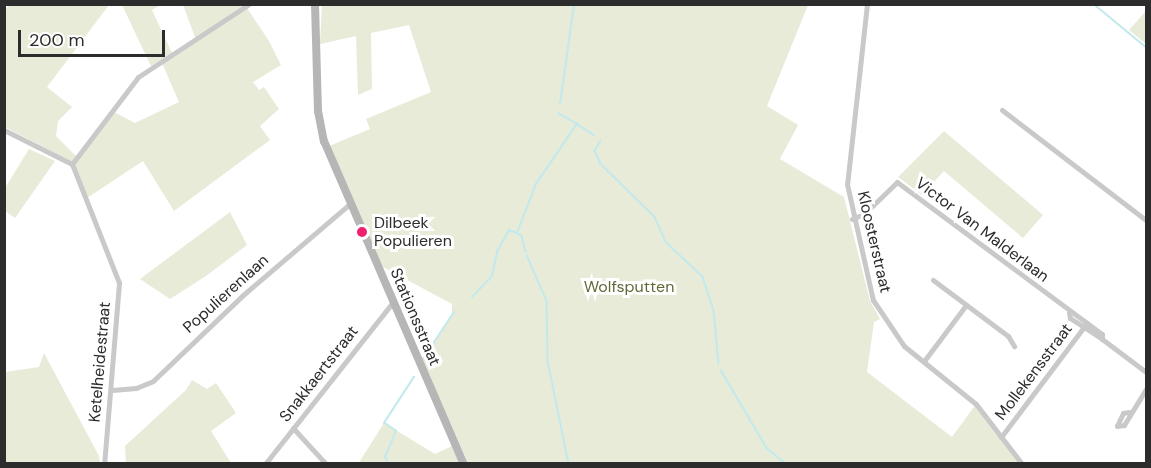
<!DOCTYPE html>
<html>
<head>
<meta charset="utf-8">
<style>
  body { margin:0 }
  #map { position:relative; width:1151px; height:468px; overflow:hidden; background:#fff; font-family:"DM Sans",sans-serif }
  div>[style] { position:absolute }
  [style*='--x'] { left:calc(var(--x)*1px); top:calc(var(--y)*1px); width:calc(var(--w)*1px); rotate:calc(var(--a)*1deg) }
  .green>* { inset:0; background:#e8ebd8 }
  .stream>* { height:1.5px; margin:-0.75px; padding:0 0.75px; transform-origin:0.75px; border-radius:0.75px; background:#c2e9ed }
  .street>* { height:5px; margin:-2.5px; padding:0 2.5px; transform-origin:2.5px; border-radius:2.5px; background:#c9c9c9 }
  .secondary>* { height:8px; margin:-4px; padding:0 4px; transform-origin:4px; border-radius:4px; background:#b6b6b6 }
  .dots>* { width:16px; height:16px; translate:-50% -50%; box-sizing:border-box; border:3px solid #fff; border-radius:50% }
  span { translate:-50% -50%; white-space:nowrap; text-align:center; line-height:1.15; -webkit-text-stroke:6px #fff; paint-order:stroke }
  .poi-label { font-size:16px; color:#2c2c2c }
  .left { translate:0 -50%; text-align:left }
  .street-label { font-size:16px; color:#2c2c2c }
  .park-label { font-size:16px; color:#5e6a37 }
  .frame { position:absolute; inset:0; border:6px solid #2c2c2c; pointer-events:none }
  .scale { position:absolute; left:18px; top:30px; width:147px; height:27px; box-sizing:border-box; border:3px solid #2c2c2c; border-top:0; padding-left:8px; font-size:18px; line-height:21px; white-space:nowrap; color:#2c2c2c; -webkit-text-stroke:4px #fff; paint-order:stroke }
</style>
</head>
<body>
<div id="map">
  <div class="green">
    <div style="clip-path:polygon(11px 4px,109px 5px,47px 87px,72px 107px,58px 121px,56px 136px,77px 157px,72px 162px,5px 127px,5px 9px)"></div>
    <div style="clip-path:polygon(122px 5px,160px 5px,152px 10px,172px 53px,151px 66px)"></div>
    <div style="clip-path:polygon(183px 5px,245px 5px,269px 41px,281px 65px,253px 82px,259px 90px,264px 87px,279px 109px,260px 126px,270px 140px,174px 211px,143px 161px,87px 198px,74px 165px,112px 111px,135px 123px,179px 102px,162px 63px,196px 40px)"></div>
    <div style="clip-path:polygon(322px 5px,808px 5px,767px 106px,798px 125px,780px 159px,844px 197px,870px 301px,880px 319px,874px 322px,867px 372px,952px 437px,976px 404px,1022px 463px,468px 463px,423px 361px,452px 314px,452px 304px,381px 266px,329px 146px,370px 129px,366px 119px,431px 92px,409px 25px,371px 33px,372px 89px,358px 95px,356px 36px,320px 44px)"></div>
    <div style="clip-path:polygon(1146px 11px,1146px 44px,1129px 30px)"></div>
    <div style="clip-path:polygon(944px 131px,1043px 215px,1023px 238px,944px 171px,922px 195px,898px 177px)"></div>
    <div style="clip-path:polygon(29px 149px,55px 161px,15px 218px,5px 211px,5px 188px)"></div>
    <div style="clip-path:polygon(230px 212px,247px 245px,206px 276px,170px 299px,140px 279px)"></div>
    <div style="clip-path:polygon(44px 353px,99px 456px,100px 463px,5px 463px,5px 372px,39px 367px)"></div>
    <div style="clip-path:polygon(192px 380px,207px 389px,216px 383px,236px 413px,211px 431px,231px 463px,126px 463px,125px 446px,186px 390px)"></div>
    <div style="clip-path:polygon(384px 423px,435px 454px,452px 446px,461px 463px,358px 464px)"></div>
  </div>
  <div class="stream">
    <div style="--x:1094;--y:4;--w:67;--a:39.6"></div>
    <div style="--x:560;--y:104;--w:101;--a:-82"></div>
    <div style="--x:577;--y:124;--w:20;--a:33"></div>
    <div style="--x:601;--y:141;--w:12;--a:121"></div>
    <div style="--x:595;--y:151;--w:14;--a:65"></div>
    <div style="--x:601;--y:164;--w:76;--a:44.5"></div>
    <div style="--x:655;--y:217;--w:27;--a:66"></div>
    <div style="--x:666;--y:242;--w:51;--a:43.4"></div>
    <div style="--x:703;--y:277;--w:36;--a:72"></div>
    <div style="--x:714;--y:311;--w:53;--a:84.6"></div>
    <div style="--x:517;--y:233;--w:6;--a:31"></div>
    <div style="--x:522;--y:236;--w:16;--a:76"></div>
    <div style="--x:527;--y:255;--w:50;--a:66.5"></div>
    <div style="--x:547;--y:301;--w:60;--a:89"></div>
    <div style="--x:548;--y:361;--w:105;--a:78.5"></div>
    <div style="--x:472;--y:297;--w:29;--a:-46"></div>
    <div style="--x:492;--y:276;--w:25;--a:-78"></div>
    <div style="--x:497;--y:252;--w:25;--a:-61"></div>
    <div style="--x:509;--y:230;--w:9;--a:21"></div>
    <div style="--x:517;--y:233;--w:53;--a:-68.8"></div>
    <div style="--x:536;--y:184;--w:73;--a:-55.7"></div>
    <div style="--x:577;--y:124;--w:21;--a:-151"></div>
    <div style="--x:423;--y:359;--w:56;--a:-56.6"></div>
    <div style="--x:721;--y:370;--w:91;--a:59.5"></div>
    <div style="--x:767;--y:448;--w:25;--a:40"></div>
    <div style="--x:388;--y:464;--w:8;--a:-113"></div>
    <div style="--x:385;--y:457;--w:28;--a:-67"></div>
    <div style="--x:396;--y:431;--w:14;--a:-146"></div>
    <div style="--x:384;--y:423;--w:55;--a:-56.9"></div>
  </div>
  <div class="street">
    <div style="--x:867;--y:4;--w:181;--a:96.3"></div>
    <div style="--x:847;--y:184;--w:119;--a:77.4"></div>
    <div style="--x:873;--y:300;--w:55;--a:56"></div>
    <div style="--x:904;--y:346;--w:92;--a:38.9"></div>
    <div style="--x:976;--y:404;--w:76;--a:52.5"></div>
    <div style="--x:1002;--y:110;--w:181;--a:37.4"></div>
    <div style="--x:4;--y:130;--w:76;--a:26.6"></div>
    <div style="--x:72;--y:164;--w:128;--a:68.4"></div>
    <div style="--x:119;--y:283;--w:182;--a:94.7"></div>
    <div style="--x:72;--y:164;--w:109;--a:-52.8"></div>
    <div style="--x:138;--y:77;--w:133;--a:-33.3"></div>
    <div style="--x:852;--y:219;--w:13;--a:-23"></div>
    <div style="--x:864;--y:214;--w:46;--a:-44.1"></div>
    <div style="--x:897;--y:182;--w:255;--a:36.6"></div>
    <div style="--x:1102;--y:334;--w:5;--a:90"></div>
    <div style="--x:1102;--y:339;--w:55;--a:36.9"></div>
    <div style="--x:933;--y:280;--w:94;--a:36.7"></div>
    <div style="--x:1008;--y:336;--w:12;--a:59"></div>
    <div style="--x:1069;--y:313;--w:5;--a:79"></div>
    <div style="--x:1070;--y:318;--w:38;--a:33"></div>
    <div style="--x:924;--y:361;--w:70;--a:-53.1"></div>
    <div style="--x:112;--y:390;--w:24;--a:-5"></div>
    <div style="--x:136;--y:388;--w:18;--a:-22"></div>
    <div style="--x:153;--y:381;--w:124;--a:-43.7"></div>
    <div style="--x:243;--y:295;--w:143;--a:-40.5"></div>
    <div style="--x:1129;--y:412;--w:6;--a:171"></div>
    <div style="--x:1123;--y:413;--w:14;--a:115"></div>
    <div style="--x:1117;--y:426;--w:7;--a:-8"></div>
    <div style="--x:1124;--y:425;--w:42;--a:-58.6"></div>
    <div style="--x:293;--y:428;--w:49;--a:47.5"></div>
    <div style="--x:1001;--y:437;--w:143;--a:-53"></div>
    <div style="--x:265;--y:464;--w:206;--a:-51.7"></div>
  </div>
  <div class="secondary">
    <div style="--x:315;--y:4;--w:107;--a:88.4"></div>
    <div style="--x:318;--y:111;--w:31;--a:79"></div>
    <div style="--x:324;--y:141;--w:352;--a:66.6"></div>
  </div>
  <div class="dots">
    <div style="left:362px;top:232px;background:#f1206d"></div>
  </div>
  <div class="poi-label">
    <span class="left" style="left:374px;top:232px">Dilbeek<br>Populieren</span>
  </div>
  <div class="street-label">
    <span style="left:982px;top:230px;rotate:37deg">Victor Van Malderlaan</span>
    <span style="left:874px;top:242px;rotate:77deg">Kloosterstraat</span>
    <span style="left:226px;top:294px;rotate:-42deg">Populierenlaan</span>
    <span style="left:415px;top:317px;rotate:67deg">Stationsstraat</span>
    <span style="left:100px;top:362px;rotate:-85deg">Ketelheidestraat</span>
    <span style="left:1034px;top:372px;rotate:-53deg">Mollekensstraat</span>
    <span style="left:319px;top:374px;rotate:-52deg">Snakkaertstraat</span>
  </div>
  <div class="park-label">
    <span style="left:629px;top:287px">Wolfsputten</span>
  </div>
  <div class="frame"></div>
  <div class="scale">200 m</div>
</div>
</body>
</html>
